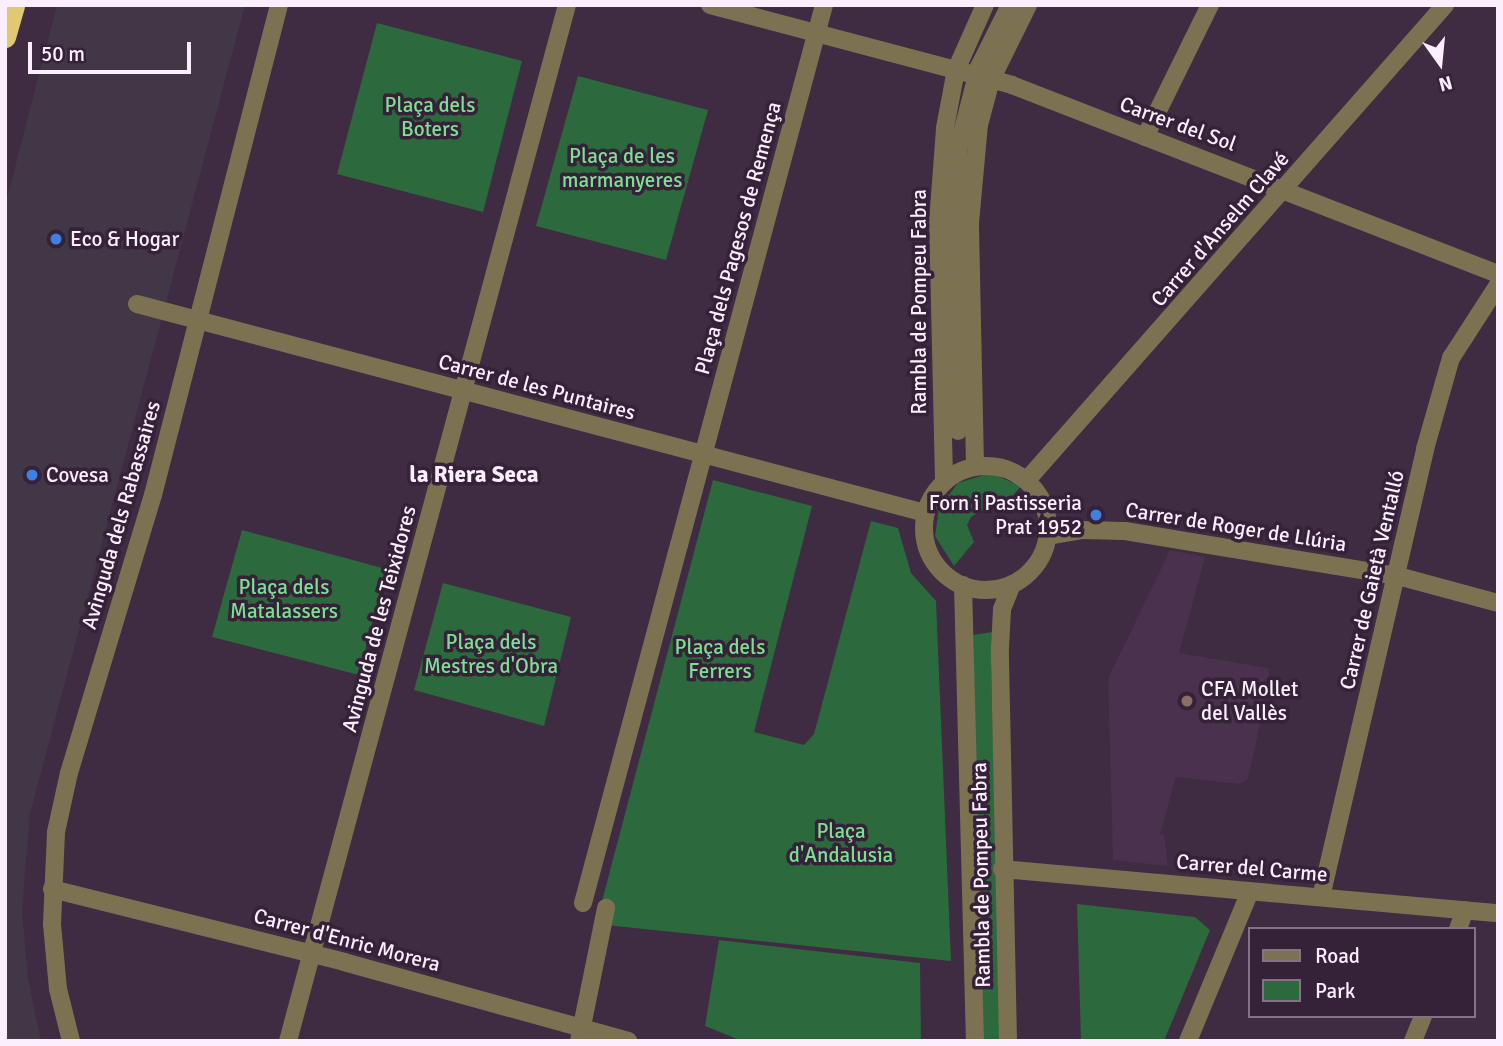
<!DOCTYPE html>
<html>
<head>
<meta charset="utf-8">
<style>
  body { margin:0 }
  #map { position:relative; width:1503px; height:1046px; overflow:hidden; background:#3f2b42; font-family:Signika,sans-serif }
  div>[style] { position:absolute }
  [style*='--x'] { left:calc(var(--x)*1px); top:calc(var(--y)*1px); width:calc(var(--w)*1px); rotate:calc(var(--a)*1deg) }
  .commercial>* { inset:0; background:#423746 }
  .built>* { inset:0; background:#4a314e }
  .green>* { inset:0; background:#2c693c }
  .pedestrian>* { height:18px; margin:-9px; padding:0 9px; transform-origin:9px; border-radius:9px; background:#7c7252 }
  .minor>* { height:18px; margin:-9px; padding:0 9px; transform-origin:9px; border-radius:9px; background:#7c7252 }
  .minor>.ring { margin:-9px; padding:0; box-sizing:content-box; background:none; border:18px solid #7c7252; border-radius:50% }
  .motorway>* { height:21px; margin:-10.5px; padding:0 10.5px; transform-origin:10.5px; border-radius:10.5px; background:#e1c873 }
  .dots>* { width:19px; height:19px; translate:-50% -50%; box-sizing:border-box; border:4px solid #352138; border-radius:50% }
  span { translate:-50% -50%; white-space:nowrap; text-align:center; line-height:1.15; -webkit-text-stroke:7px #352138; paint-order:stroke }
  .park-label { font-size:21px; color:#7dde94 }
  .street-label { font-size:21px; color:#fbeefd }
  .poi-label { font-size:21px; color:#fbeefd }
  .left { translate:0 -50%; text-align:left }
  .right { translate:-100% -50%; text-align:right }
  .neighbourhood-label { font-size:23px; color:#fbeefd; font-weight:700 }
  .frame { position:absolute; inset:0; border:7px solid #fbeefd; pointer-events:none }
  .legend { position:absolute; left:1248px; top:927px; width:228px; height:91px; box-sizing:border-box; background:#352138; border:2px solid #847387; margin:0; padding:9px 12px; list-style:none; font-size:21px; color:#fbeefd }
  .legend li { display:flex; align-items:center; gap:14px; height:35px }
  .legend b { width:35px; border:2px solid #847387 }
  .north { position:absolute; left:1405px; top:28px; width:70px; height:70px; -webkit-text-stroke:5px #352138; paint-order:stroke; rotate:165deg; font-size:19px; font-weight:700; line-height:28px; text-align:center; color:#fbeefd }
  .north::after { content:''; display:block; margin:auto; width:24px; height:32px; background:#fbeefd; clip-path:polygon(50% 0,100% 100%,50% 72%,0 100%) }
  .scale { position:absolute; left:28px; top:42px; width:163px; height:32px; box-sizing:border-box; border:4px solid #fbeefd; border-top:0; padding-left:9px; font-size:21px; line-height:24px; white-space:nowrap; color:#fbeefd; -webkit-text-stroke:5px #352138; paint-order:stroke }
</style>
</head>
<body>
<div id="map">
  <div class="commercial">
    <div style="clip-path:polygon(57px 5px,245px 5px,30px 814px,22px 909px,28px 978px,41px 1041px,5px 1041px,5px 206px)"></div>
  </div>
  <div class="built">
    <div style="clip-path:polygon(1170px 550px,1205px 557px,1179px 653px,1268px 668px,1270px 678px,1248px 779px,1240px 784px,1176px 777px,1160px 834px,1164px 835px,1168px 866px,1113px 860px,1108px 679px)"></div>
  </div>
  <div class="green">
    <div style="clip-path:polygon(377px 23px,522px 61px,483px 212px,337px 174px)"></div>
    <div style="clip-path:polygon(578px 76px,708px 110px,666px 260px,536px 226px)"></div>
    <div style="clip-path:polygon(990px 473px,1021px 486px,1001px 510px,989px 506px,971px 517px,967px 525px,974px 542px,954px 566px,935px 536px,939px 508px,958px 483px)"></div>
    <div style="clip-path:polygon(713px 480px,812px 506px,754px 732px,804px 745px,814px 734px,871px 521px,898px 528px,911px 573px,936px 601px,951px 961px,596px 924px)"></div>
    <div style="clip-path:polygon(242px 530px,386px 569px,359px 675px,212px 637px)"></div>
    <div style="clip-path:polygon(443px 583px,571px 617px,544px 726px,414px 690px)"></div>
    <div style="clip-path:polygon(992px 632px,991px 668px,1002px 1041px,982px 1041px,973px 635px)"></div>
    <div style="clip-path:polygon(1077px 904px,1195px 917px,1210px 930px,1164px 1041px,1081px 1041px)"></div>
    <div style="clip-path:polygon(719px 940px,920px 963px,921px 1041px,742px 1041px,705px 1026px)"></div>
  </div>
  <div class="pedestrian">
    <div style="--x:958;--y:431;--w:171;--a:-91.3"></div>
    <div style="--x:954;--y:260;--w:115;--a:-87.5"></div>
    <div style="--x:959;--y:145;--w:81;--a:-75.6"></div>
    <div style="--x:979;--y:67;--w:69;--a:-63.4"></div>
    <div style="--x:583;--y:903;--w:371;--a:-75"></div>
    <div style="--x:579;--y:1041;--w:136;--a:-78.5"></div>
  </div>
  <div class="minor">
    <div style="--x:710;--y:5;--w:312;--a:14.8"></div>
    <div style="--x:1012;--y:85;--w:521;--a:21.25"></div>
    <div style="--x:1145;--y:137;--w:147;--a:-63.8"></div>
    <div style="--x:137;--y:304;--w:815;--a:14.85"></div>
    <div style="--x:975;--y:466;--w:243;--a:-91.2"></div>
    <div style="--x:970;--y:223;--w:98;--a:-84.8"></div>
    <div style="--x:979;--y:125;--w:47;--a:-75.1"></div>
    <div style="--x:991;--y:80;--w:84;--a:-63.7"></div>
    <div class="ring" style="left:924px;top:466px;width:106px;height:106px"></div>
    <div style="--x:944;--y:480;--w:258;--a:-91.3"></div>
    <div style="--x:938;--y:222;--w:94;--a:-85.7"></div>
    <div style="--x:945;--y:128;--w:59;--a:-79.3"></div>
    <div style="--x:956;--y:70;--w:71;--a:-66"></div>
    <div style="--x:1027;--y:480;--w:633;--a:-48.65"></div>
    <div style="--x:1048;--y:536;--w:34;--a:-10"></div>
    <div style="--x:1081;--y:530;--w:44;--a:1.3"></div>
    <div style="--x:1125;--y:531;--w:277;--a:9.4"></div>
    <div style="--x:1398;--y:576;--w:104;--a:15.1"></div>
    <div style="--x:679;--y:545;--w:559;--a:-74.97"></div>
    <div style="--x:963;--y:585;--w:456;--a:88.5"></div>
    <div style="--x:1002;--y:869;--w:498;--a:5.1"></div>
    <div style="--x:52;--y:889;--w:301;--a:14"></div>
    <div style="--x:344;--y:962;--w:295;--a:15.5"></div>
    <div style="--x:1321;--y:897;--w:460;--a:-76.9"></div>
    <div style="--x:1425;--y:449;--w:95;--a:-74.1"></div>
    <div style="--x:1451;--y:358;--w:87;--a:-57.2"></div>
    <div style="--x:1458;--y:929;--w:20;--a:-70"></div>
    <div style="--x:71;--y:1041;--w:54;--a:-104"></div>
    <div style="--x:58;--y:989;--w:65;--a:-95.3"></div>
    <div style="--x:52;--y:924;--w:92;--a:-87.5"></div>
    <div style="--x:56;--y:832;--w:60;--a:-77.6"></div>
    <div style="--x:69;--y:773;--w:290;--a:-73.2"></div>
    <div style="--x:153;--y:495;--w:506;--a:-75.58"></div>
    <div style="--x:288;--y:1041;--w:1073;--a:-74.93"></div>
    <div style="--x:1008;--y:1041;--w:393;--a:-91.2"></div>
    <div style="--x:1000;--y:648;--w:39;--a:-87"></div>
    <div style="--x:1002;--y:609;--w:27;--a:-68"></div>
    <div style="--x:1188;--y:1041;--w:162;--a:-67.5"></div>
    <div style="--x:1413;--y:1041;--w:27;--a:-68"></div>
  </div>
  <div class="motorway">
    <div style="--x:5;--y:37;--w:33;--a:-74"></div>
  </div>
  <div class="dots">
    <div style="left:56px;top:239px;background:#3f7fe0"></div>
    <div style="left:32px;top:475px;background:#3f7fe0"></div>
    <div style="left:1096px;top:515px;background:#3f7fe0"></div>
    <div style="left:1187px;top:701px;background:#8d6e63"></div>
  </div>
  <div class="park-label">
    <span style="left:430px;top:117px">Plaça dels<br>Boters</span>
    <span style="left:622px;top:168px">Plaça de les<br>marmanyeres</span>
    <span style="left:284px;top:599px">Plaça dels<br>Matalassers</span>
    <span style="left:491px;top:654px">Plaça dels<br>Mestres d'Obra</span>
    <span style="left:720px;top:659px">Plaça dels<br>Ferrers</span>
    <span style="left:841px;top:843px">Plaça<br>d'Andalusia</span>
  </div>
  <div class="street-label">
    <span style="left:1178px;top:124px;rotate:20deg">Carrer del Sol</span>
    <span style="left:1220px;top:229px;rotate:-49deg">Carrer d'Anselm Clavé</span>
    <span style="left:738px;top:238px;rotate:-75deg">Plaça dels Pagesos de Remença</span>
    <span style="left:919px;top:302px;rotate:-90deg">Rambla de Pompeu Fabra</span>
    <span style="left:537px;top:387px;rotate:15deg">Carrer de les Puntaires</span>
    <span style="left:121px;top:515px;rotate:-74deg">Avinguda dels Rabassaires</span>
    <span style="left:1236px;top:527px;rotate:9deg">Carrer de Roger de Llúria</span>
    <span style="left:1372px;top:580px;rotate:-77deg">Carrer de Gaietà Ventalló</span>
    <span style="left:379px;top:619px;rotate:-75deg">Avinguda de les Teixidores</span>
    <span style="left:1252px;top:868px;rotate:5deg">Carrer del Carme</span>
    <span style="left:981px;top:875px;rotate:-91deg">Rambla de Pompeu Fabra</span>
    <span style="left:347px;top:940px;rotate:15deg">Carrer d'Enric Morera</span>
  </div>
  <div class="poi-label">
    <span class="left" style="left:70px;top:239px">Eco &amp; Hogar</span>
    <span class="left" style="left:46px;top:475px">Covesa</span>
    <span class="right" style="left:1082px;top:515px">Forn i Pastisseria<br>Prat 1952</span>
    <span class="left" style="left:1201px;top:701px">CFA Mollet<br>del Vallès</span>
  </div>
  <div class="neighbourhood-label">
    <span style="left:474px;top:475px">la Riera Seca</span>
  </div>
  <div class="frame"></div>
  <ul class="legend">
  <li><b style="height:9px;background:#7c7252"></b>Road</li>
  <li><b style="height:19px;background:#2c693c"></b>Park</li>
  </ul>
  <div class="north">N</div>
  <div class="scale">50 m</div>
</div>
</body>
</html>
